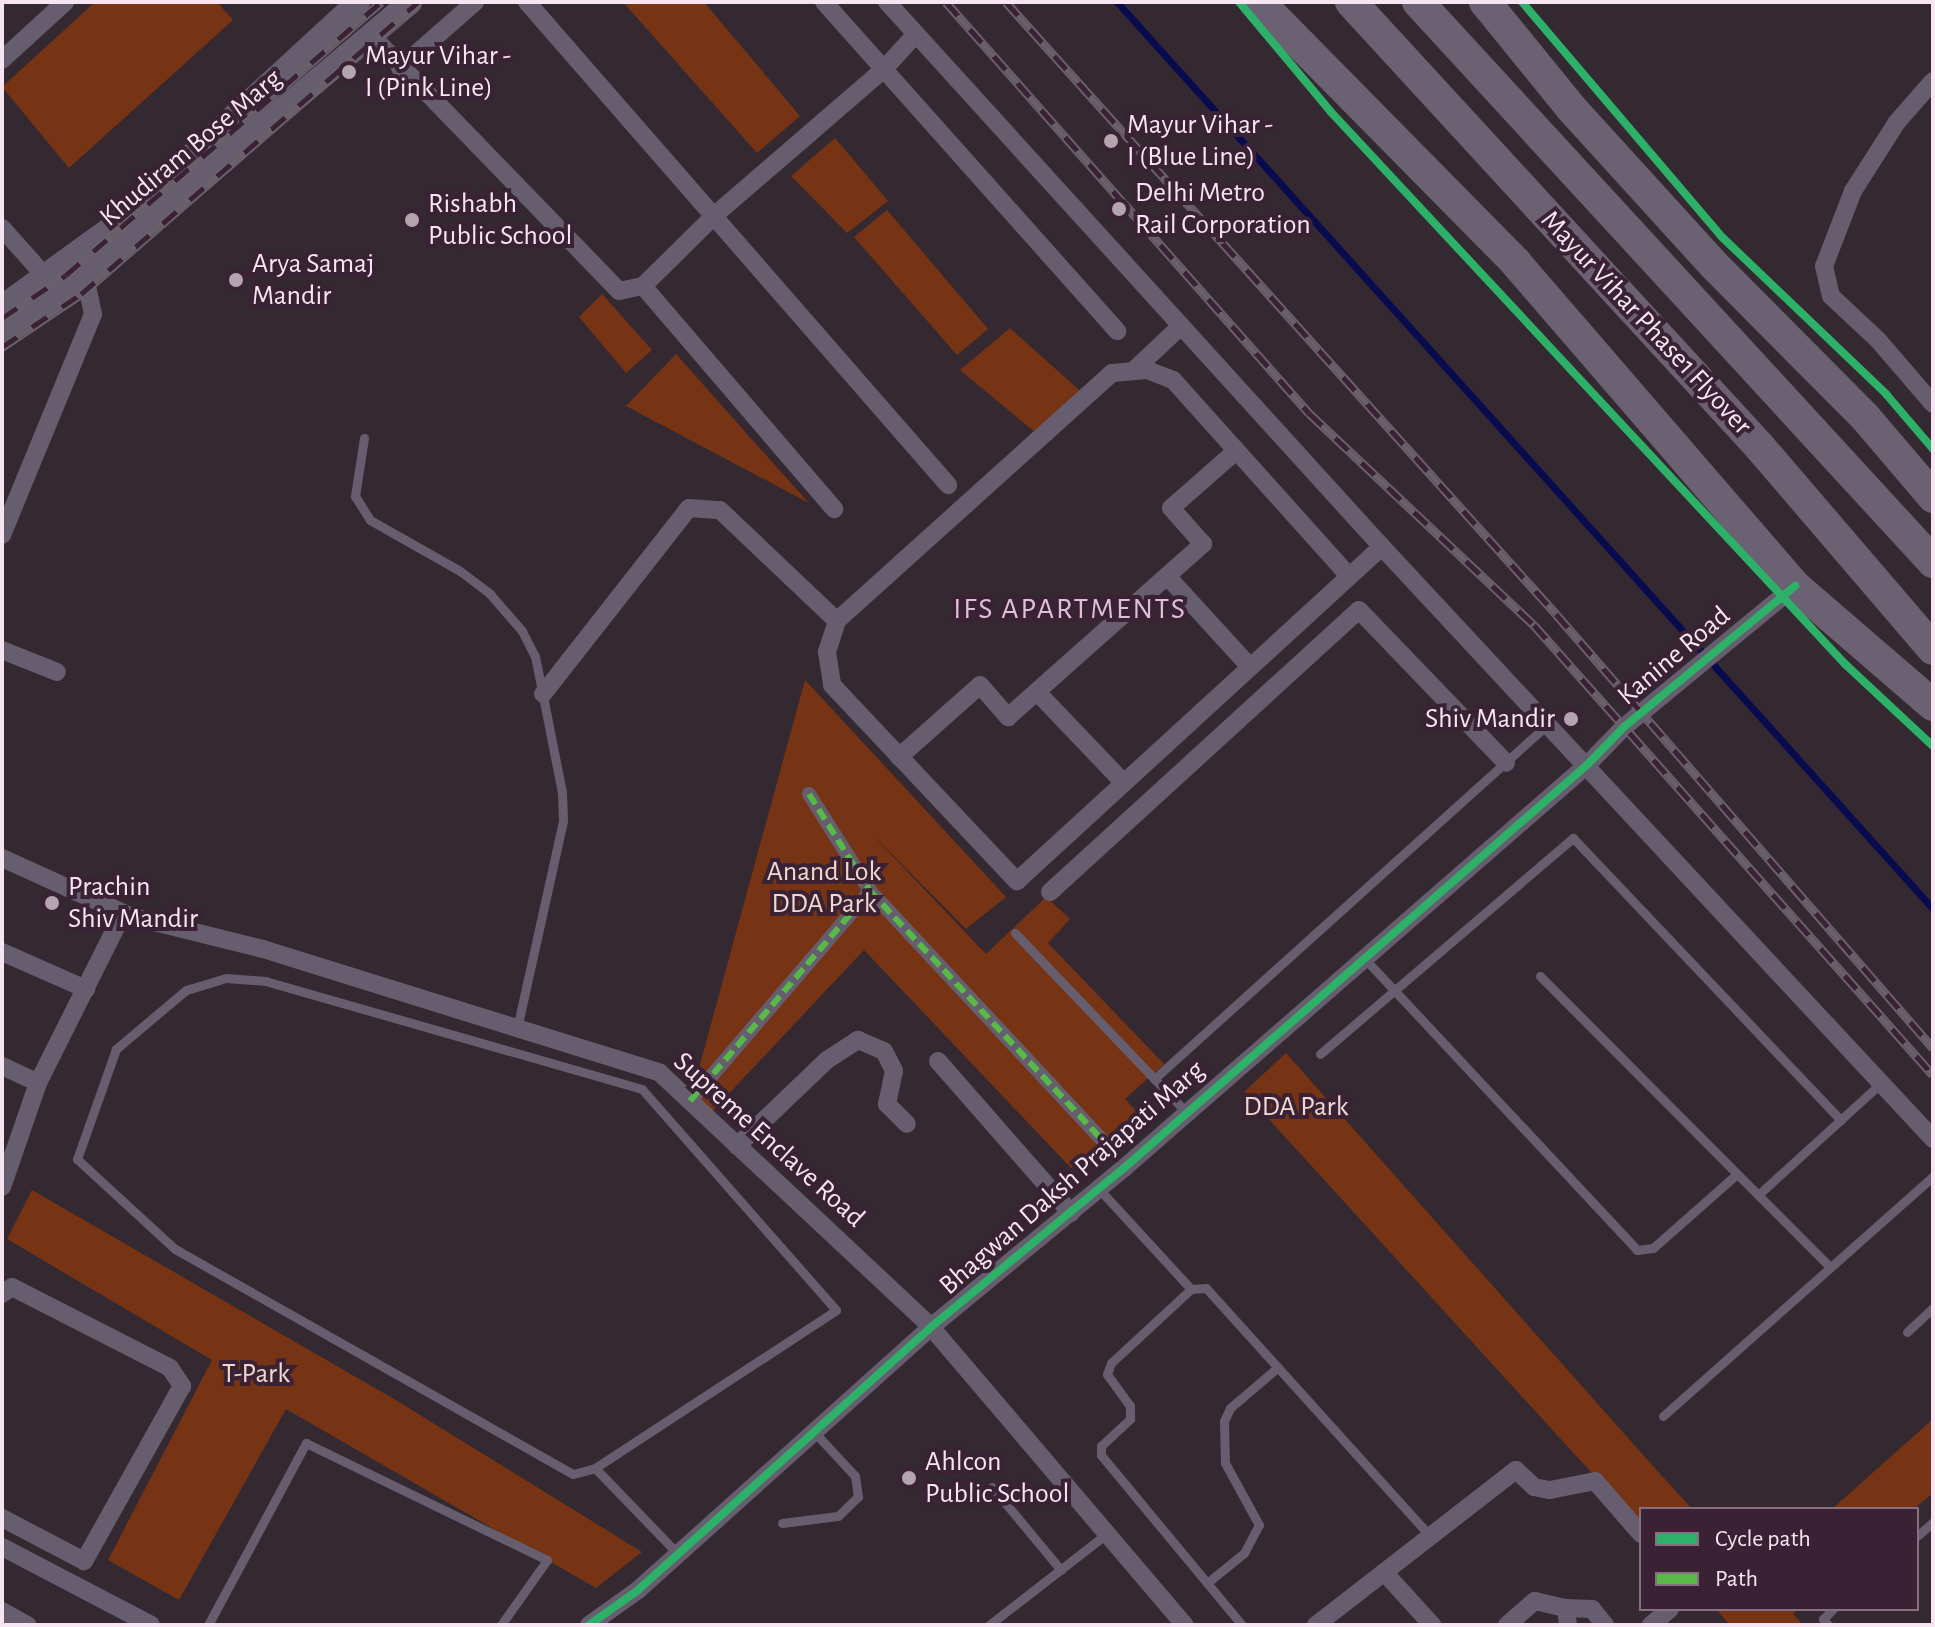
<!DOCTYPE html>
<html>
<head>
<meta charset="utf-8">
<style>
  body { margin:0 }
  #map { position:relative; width:1935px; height:1627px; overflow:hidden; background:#342831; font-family:"Alegreya Sans",sans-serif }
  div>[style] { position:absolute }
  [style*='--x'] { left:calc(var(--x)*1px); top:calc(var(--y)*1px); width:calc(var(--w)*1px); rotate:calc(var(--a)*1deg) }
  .green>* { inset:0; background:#773414 }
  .stream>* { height:7px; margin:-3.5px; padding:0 3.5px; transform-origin:3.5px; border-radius:3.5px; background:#090b4f }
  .service>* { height:9px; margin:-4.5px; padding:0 4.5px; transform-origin:4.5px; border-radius:4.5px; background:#665e6f }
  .pedestrian>* { height:14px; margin:-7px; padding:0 7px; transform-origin:7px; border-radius:7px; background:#665e6f }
  .minor>* { height:18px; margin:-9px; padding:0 9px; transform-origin:9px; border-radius:9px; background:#665e6f }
  .tertiary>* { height:24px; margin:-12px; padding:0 12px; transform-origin:12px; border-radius:12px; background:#665e6f }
  .trunk>* { height:32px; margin:-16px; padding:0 16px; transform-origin:16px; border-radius:16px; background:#6b6173 }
  .rail>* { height:9px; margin-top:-4.5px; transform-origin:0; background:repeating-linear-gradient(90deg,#3a2234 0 18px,#6a606b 0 36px); box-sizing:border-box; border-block:2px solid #6a606b }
  .quiet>* { height:6px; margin-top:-3px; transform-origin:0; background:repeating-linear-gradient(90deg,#58b947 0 12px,transparent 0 18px) }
  .cycleway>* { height:8px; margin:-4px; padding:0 4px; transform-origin:4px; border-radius:4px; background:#2db169 }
  .dots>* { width:22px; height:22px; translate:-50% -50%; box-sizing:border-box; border:4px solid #3a2234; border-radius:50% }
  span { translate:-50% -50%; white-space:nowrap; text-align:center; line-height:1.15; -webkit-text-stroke:8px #3a2234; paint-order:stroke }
  .poi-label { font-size:28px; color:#f7e6f2 }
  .left { translate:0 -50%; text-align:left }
  .right { translate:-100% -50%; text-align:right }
  .street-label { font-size:28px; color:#f7e6f2 }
  .park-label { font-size:28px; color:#f1d8ce }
  .neighbourhood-label { font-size:30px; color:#dfbfd6; letter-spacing:2px }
  .frame { position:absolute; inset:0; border:4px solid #f7e6f2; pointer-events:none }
  .legend { position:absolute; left:1639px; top:1507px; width:280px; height:104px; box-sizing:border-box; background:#3a2234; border:2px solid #867080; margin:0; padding:10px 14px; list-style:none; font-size:24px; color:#f7e6f2 }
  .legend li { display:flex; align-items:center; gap:16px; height:40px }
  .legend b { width:40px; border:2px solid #867080 }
</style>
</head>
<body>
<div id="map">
  <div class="green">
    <div style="clip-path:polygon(95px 2px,217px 2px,233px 20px,69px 168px,2px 87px)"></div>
    <div style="clip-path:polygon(623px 2px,704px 2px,800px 116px,757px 153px)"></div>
    <div style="clip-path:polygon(835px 138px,888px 201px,847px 233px,791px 176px)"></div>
    <div style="clip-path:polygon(887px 210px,988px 329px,957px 355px,854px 237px)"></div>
    <div style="clip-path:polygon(602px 294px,652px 350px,626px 373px,579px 317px)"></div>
    <div style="clip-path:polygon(1010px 328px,1087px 397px,1042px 438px,960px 370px)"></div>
    <div style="clip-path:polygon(676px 354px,755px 443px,809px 503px,626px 406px)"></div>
    <div style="clip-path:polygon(805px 680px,1006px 897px,966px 929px,864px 826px,986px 954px,1046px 897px,1070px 919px,1048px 943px,1164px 1064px,1125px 1099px,1138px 1113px,1071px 1168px,864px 950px,707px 1117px,690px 1101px)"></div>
    <div style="clip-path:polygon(1286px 1053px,1644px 1456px,1692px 1509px,1641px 1509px,1641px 1527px,1244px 1092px)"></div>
    <div style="clip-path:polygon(32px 1190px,394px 1399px,642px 1552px,596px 1588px,286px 1409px,179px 1600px,108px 1560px,212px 1360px,7px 1239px)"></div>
    <div style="clip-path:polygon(1933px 1419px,1933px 1493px,1914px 1509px,1832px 1509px)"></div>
    <div style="clip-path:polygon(1716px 1609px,1798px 1609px,1793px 1614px,1803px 1625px,1730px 1625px)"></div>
  </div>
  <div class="stream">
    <div style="--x:1117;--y:2;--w:1220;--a:48.02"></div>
  </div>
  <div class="service">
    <div style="--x:364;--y:438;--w:59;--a:98.8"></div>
    <div style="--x:355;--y:496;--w:28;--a:58"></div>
    <div style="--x:370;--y:520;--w:103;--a:29.5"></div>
    <div style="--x:460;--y:571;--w:38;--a:37"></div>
    <div style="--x:490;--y:594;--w:49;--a:49.1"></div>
    <div style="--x:522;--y:631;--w:28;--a:63"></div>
    <div style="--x:535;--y:656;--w:139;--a:78.8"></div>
    <div style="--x:562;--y:792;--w:29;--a:88"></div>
    <div style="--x:563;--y:821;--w:212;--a:102.5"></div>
    <div style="--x:1015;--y:933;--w:246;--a:46.3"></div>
    <div style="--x:1364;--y:958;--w:400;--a:46.9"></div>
    <div style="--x:1637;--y:1250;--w:16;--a:-7"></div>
    <div style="--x:1653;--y:1248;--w:112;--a:-41.4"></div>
    <div style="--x:1540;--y:976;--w:411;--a:45.1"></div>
    <div style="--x:1320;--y:1054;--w:333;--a:-40.5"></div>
    <div style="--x:1573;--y:838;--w:389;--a:46.5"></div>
    <div style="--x:1154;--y:1079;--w:530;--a:-42.02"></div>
    <div style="--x:1099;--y:1189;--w:136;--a:47.4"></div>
    <div style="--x:1758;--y:1195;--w:166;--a:-42.3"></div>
    <div style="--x:1907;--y:1332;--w:35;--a:-43"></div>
    <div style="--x:1663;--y:1416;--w:361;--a:-41.6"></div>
    <div style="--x:595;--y:1468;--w:288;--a:-33.2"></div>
    <div style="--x:836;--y:1310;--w:294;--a:-131.3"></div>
    <div style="--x:642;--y:1089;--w:391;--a:-164"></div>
    <div style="--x:266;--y:981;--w:40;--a:-175.7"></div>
    <div style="--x:226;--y:978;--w:42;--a:163.3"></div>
    <div style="--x:186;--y:990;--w:92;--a:139.9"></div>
    <div style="--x:116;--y:1049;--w:117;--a:109.5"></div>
    <div style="--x:77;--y:1159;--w:133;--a:42.6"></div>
    <div style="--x:175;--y:1249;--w:457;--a:29.5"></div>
    <div style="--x:573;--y:1474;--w:23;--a:-15"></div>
    <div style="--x:595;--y:1468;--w:120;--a:46"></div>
    <div style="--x:992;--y:1487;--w:108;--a:50.3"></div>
    <div style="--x:782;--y:1523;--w:56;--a:-7.1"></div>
    <div style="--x:838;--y:1516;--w:28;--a:-44"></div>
    <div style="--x:858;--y:1497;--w:21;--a:-98"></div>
    <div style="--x:855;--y:1476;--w:59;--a:-132.9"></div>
    <div style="--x:1917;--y:1536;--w:21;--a:-41"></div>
    <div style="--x:1207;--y:1583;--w:48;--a:-39"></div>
    <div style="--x:1244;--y:1553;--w:32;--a:-62"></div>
    <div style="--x:1259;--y:1525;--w:71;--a:-118.7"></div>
    <div style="--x:1225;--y:1463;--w:42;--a:-91.4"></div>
    <div style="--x:1224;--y:1421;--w:14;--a:-65"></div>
    <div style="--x:1230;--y:1408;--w:63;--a:-40.5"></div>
    <div style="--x:208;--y:1625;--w:207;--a:-61.7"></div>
    <div style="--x:306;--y:1443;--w:268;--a:25.9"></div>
    <div style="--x:547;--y:1560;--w:80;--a:125.3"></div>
    <div style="--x:989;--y:1625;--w:152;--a:-37.8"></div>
    <div style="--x:1242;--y:1625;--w:221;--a:-129.7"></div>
    <div style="--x:1101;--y:1455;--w:9;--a:-90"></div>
    <div style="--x:1101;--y:1446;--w:40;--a:-43"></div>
    <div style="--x:1130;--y:1419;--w:13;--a:-90"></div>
    <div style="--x:1130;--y:1406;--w:39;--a:-126"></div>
    <div style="--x:1107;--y:1374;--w:12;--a:-70"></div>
    <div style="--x:1111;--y:1363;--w:109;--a:-42.8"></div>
    <div style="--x:1191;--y:1289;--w:15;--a:-4"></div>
    <div style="--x:1206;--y:1288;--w:336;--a:47.9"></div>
    <div style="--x:1828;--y:1625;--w:8;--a:-130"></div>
    <div style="--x:1823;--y:1619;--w:14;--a:-45"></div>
  </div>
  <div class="pedestrian">
    <div style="--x:809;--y:794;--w:115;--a:57.8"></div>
    <div style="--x:870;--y:891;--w:340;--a:47"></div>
    <div style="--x:690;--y:1101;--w:277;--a:-49.4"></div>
  </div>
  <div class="minor">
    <div style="--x:527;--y:2;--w:641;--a:48.92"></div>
    <div style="--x:824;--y:2;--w:441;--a:48.3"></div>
    <div style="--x:887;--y:2;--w:736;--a:47.75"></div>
    <div style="--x:1382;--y:547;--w:809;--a:47.05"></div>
    <div style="--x:372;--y:36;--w:355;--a:45.9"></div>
    <div style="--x:619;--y:291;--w:25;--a:-12"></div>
    <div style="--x:643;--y:286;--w:103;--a:-44.6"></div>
    <div style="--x:716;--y:214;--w:222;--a:-40.8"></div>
    <div style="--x:884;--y:69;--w:47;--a:-47.6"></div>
    <div style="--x:2;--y:60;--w:86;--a:-42.6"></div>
    <div style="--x:400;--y:68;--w:100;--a:-41.3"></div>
    <div style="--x:1933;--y:81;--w:55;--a:131.3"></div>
    <div style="--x:1897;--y:122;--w:82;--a:122.5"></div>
    <div style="--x:1853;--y:191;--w:80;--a:111.1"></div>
    <div style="--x:1824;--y:266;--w:31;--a:77"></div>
    <div style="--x:1831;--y:296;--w:64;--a:43.1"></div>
    <div style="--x:1878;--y:340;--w:84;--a:49.3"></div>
    <div style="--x:2;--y:228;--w:51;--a:48.2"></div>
    <div style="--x:643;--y:286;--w:294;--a:49.4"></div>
    <div style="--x:1133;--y:371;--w:66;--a:-43.2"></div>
    <div style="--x:2;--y:535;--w:239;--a:-67.6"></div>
    <div style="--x:93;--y:314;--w:39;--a:-102"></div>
    <div style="--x:1167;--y:576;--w:123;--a:47.6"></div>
    <div style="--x:1349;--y:576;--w:263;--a:-131.9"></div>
    <div style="--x:1173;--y:380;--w:28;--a:-159"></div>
    <div style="--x:1147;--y:370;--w:35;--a:175"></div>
    <div style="--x:1112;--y:373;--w:370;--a:138"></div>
    <div style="--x:837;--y:621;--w:33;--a:108"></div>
    <div style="--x:827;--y:652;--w:33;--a:81"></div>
    <div style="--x:832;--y:685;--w:270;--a:46.7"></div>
    <div style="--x:1017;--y:881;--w:495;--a:-42.5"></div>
    <div style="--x:2;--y:650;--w:59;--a:21.8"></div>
    <div style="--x:1037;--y:692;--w:126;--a:46.3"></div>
    <div style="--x:543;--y:694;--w:236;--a:-51.9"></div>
    <div style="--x:689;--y:508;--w:31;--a:4"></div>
    <div style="--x:720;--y:510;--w:161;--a:43.5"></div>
    <div style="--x:899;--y:757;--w:108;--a:-41.6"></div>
    <div style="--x:980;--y:685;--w:43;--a:48.8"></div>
    <div style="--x:1008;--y:717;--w:261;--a:-41.6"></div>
    <div style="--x:1203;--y:544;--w:48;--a:-131.6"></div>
    <div style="--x:1171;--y:508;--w:86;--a:-41.2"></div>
    <div style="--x:2;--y:858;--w:141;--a:24.4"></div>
    <div style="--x:130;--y:916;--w:137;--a:13.9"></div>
    <div style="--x:263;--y:949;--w:416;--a:17.3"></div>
    <div style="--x:660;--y:1073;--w:371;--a:43.1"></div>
    <div style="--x:931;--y:1327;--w:392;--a:49.6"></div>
    <div style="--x:1050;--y:892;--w:418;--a:-42.4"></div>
    <div style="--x:1359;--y:610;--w:212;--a:46.1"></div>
    <div style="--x:2;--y:952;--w:92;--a:23.8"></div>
    <div style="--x:938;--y:1061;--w:202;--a:48.8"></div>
    <div style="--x:2;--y:1066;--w:40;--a:25"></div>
    <div style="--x:737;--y:1146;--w:124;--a:-43.7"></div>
    <div style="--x:827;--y:1060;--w:37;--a:-33"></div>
    <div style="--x:858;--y:1040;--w:28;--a:23"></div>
    <div style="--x:884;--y:1051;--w:22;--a:63"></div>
    <div style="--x:894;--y:1071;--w:34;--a:102"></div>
    <div style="--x:887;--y:1104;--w:28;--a:45"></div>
    <div style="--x:2;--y:1187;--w:110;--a:-70.9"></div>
    <div style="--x:38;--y:1083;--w:190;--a:-63.4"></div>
    <div style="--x:2;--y:1294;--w:12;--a:-35"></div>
    <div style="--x:12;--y:1287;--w:178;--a:27.1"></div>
    <div style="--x:170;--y:1368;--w:22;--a:56"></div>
    <div style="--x:182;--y:1386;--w:201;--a:119.2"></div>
    <div style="--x:84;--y:1561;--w:93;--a:-152.3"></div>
    <div style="--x:2;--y:1547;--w:168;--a:27.6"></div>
    <div style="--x:1384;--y:1572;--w:72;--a:47.8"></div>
    <div style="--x:2;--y:1611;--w:29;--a:29"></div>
    <div style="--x:589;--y:1625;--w:60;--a:-35.5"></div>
    <div style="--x:638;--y:1590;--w:394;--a:-41.9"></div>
    <div style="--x:931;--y:1327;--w:250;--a:-39.5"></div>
    <div style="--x:1124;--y:1168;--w:614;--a:-41.04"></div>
    <div style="--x:1587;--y:765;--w:53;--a:-45.8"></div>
    <div style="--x:1624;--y:727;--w:222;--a:-39.5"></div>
    <div style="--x:1316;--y:1625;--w:253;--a:-37.8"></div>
    <div style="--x:1516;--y:1470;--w:25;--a:43"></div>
    <div style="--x:1534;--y:1487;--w:16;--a:11"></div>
    <div style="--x:1550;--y:1490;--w:46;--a:-11.3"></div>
    <div style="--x:1595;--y:1481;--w:70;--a:49"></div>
    <div style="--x:1507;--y:1625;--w:37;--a:-41"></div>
    <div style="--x:1535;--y:1601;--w:32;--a:13"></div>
    <div style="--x:1568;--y:1625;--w:17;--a:-97"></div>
    <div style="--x:1566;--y:1608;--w:26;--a:2"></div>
    <div style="--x:1592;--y:1609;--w:21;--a:51"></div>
    <div style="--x:1651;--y:1625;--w:25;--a:-40"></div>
  </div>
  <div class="tertiary">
    <div style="--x:2;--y:307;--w:143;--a:-35.9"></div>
    <div style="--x:118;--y:223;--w:326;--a:-42.6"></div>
    <div style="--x:2;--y:329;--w:98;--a:-32.6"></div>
    <div style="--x:85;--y:276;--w:425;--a:-40.1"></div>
  </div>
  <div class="trunk">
    <div style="--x:1259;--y:2;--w:366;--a:45.4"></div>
    <div style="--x:1516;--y:263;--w:427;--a:49.2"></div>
    <div style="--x:1795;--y:586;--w:182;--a:40.8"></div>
    <div style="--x:1351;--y:2;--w:603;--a:47.42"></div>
    <div style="--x:1759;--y:446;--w:267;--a:49.4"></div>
    <div style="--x:1418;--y:2;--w:761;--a:47.4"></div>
    <div style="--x:1485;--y:2;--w:138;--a:50.9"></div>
    <div style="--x:1572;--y:109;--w:211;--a:47.7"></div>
    <div style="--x:1714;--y:265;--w:214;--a:45.2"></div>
    <div style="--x:1865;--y:417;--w:105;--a:49.6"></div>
  </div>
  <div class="rail">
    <div style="--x:946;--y:2;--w:548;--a:48.55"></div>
    <div style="--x:1309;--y:413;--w:309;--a:43.3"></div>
    <div style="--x:1534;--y:625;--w:601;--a:48.44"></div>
    <div style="--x:1006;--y:2;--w:823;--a:48.05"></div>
    <div style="--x:1556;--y:614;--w:575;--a:49.02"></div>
    <div style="--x:2;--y:318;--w:77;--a:-33.9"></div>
    <div style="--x:66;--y:275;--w:417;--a:-40.9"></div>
    <div style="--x:2;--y:347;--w:95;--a:-33.9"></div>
    <div style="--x:81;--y:294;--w:446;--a:-40.9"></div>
  </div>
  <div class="quiet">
    <div style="--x:809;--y:794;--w:115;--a:57.8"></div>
    <div style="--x:870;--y:891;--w:340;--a:47"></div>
    <div style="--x:690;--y:1101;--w:277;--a:-49.4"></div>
  </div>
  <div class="cycleway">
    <div style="--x:1239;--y:2;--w:142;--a:50.1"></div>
    <div style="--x:1330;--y:111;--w:756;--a:47.04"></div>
    <div style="--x:1845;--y:664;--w:120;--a:43"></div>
    <div style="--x:1522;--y:2;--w:310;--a:49.6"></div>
    <div style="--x:1723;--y:238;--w:226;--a:43.7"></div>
    <div style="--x:1886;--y:394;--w:72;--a:49.5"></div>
    <div style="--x:589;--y:1625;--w:60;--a:-35.5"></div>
    <div style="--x:638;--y:1590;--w:394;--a:-41.9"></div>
    <div style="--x:931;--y:1327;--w:250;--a:-39.5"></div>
    <div style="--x:1124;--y:1168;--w:614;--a:-41.04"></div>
    <div style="--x:1587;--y:765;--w:53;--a:-45.8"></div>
    <div style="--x:1624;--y:727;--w:222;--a:-39.5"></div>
  </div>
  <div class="dots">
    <div style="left:349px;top:72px;background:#b3a4ae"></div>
    <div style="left:1111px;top:141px;background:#b3a4ae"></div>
    <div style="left:1119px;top:209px;background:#b3a4ae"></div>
    <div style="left:412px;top:220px;background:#b3a4ae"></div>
    <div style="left:236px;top:280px;background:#b3a4ae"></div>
    <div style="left:1571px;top:719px;background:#b3a4ae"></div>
    <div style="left:52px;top:903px;background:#b3a4ae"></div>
    <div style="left:909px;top:1478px;background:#b3a4ae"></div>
  </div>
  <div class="poi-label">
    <span class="left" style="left:365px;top:72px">Mayur Vihar -<br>I (Pink Line)</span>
    <span class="left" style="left:1127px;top:141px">Mayur Vihar -<br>I (Blue Line)</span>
    <span class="left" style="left:1135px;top:209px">Delhi Metro<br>Rail Corporation</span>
    <span class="left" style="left:428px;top:220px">Rishabh<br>Public School</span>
    <span class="left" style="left:252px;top:280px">Arya Samaj<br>Mandir</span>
    <span class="right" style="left:1555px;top:719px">Shiv Mandir</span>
    <span class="left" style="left:68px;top:903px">Prachin<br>Shiv Mandir</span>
    <span class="left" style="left:925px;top:1478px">Ahlcon<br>Public School</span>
  </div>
  <div class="street-label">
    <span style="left:191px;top:148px;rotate:-40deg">Khudiram Bose Marg</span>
    <span style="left:1646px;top:323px;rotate:47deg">Mayur Vihar Phase1 Flyover</span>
    <span style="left:1674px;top:656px;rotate:-40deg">Kanine Road</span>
    <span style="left:769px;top:1140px;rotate:42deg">Supreme Enclave Road</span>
    <span style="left:1072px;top:1178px;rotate:-41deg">Bhagwan Daksh Prajapati Marg</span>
  </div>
  <div class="park-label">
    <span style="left:824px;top:888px">Anand Lok<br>DDA Park</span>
    <span style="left:1296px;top:1107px">DDA Park</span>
    <span style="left:256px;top:1374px">T-Park</span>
  </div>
  <div class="neighbourhood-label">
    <span style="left:1070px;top:609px">IFS APARTMENTS</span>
  </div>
  <div class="frame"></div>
  <ul class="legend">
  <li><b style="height:10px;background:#2db169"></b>Cycle path</li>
  <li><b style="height:10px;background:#58b947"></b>Path</li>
  </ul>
</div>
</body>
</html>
